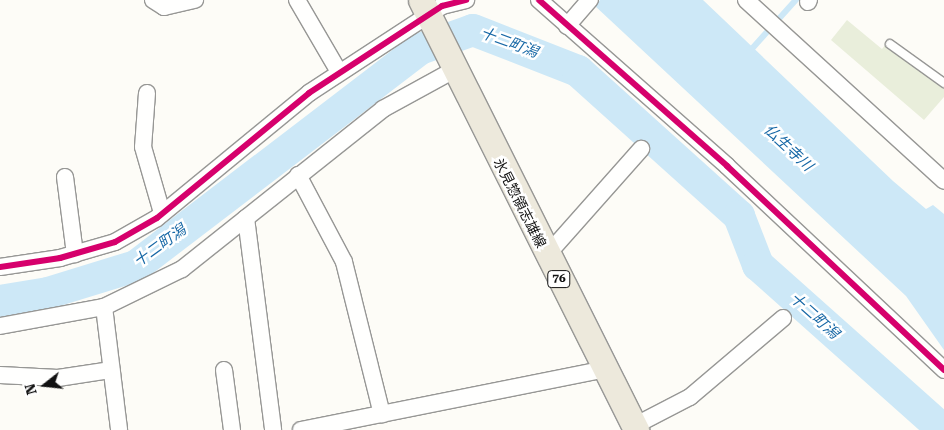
<!DOCTYPE html>
<html>
<head>
<meta charset="utf-8">
<style>
  body { margin:0 }
  #map { position:relative; width:944px; height:430px; overflow:hidden; background:#fdfcf7; font-family:"Roboto Serif","Noto Sans JP",serif }
  div>[style] { position:absolute }
  [style*='--x'] { left:calc(var(--x)*1px); top:calc(var(--y)*1px); width:calc(var(--w)*1px); rotate:calc(var(--a)*1deg) }
  .cemetery>* { inset:0; background:#e9eedb }
  .water>* { inset:0; background:#cde8f7 }
  .stream>* { height:5.5px; margin:-2.75px; padding:0 2.75px; transform-origin:2.75px; border-radius:2.75px; background:#cde8f7 }
  .river>* { height:32px; margin:-16px; padding:0 16px; transform-origin:16px; border-radius:16px; background:#cde8f7 }
  .roads { filter:drop-shadow(1px 0 #979795) drop-shadow(-1px 0 #979795) drop-shadow(0 1px #979795) drop-shadow(0 -1px #979795) }
  .lane>* { height:8px; margin:-4px; padding:0 4px; transform-origin:4px; border-radius:4px; background:#fffffe }
  .street>* { height:16px; margin:-8px; padding:0 8px; transform-origin:8px; border-radius:8px; background:#fffffe }
  .primary>* { height:25px; margin:-12.5px; padding:0 12.5px; transform-origin:12.5px; border-radius:12.5px; background:#ede9dc }
  .cycleway>* { height:6px; margin:-3px; padding:0 3px; transform-origin:3px; border-radius:3px; background:#d6006c }
  span { translate:-50% -50%; white-space:nowrap; text-align:center; line-height:1.15; -webkit-text-stroke:5px #fff; paint-order:stroke }
  .shield-label span { padding:1px 4px; background:#fff; border:1px solid; border-radius:4px; -webkit-text-stroke-width:0 }
  .shield-label { font-size:12px; color:#111; font-weight:700 }
  .street-label { font-size:14px; color:#111 }
  .water-label { font-size:15px; color:#1768a6; font-style:italic }
  .north { position:absolute; left:20px; top:360px; width:50px; height:50px; -webkit-text-stroke:4px #fff; paint-order:stroke; rotate:254deg; font-size:14px; font-weight:700; line-height:20px; text-align:center; color:#111 }
  .north::after { content:''; display:block; margin:auto; width:18px; height:22px; background:#111; clip-path:polygon(50% 0,100% 100%,50% 72%,0 100%) }
</style>
</head>
<body>
<div id="map">
  <div class="cemetery">
    <div style="clip-path:polygon(847px 20px,882px 49px,886px 44px,938px 83px,944px 77px,944px 97px,924px 120px,831px 40px)"></div>
  </div>
  <div class="water">
    <div style="clip-path:polygon(600px 0,703px 0,893px 181px,926px 209px,933px 205px,944px 214px,944px 350px,906px 296px,595px 6px)"></div>
  </div>
  <div class="stream">
    <div style="--x:750;--y:51;--w:69;--a:-48"></div>
  </div>
  <div class="river">
    <div style="--x:0;--y:301;--w:49;--a:-9.5"></div>
    <div style="--x:48;--y:293;--w:92;--a:-17.1"></div>
    <div style="--x:136;--y:266;--w:357;--a:-37.4"></div>
    <div style="--x:420;--y:49;--w:56;--a:-19.7"></div>
    <div style="--x:473;--y:30;--w:113;--a:21.3"></div>
    <div style="--x:578;--y:71;--w:217;--a:42"></div>
    <div style="--x:739;--y:216;--w:53;--a:68.8"></div>
    <div style="--x:758;--y:265;--w:248;--a:41.7"></div>
  </div>
  <div class="roads">
    <div class="lane">
      <div style="--x:890;--y:44;--w:67;--a:35.8"></div>
    </div>
    <div class="street">
      <div style="--x:153;--y:0;--w:13;--a:32"></div>
      <div style="--x:164;--y:7;--w:32;--a:-13"></div>
      <div style="--x:297;--y:0;--w:83;--a:59.7"></div>
      <div style="--x:539;--y:0;--w:251;--a:41.4"></div>
      <div style="--x:727;--y:166;--w:298;--a:43.2"></div>
      <div style="--x:746;--y:0;--w:268;--a:42.4"></div>
      <div style="--x:808;--y:2;--w:2;--a:-63"></div>
      <div style="--x:567;--y:26;--w:35;--a:-49"></div>
      <div style="--x:147;--y:93;--w:54;--a:94.2"></div>
      <div style="--x:143;--y:147;--w:69;--a:73.9"></div>
      <div style="--x:298;--y:175;--w:98;--a:62.1"></div>
      <div style="--x:344;--y:262;--w:157;--a:76"></div>
      <div style="--x:65;--y:177;--w:78;--a:82.6"></div>
      <div style="--x:246;--y:218;--w:214;--a:82.7"></div>
      <div style="--x:547;--y:255;--w:142;--a:-48.4"></div>
      <div style="--x:0;--y:267;--w:61;--a:-8.5"></div>
      <div style="--x:60;--y:258;--w:57;--a:-16.2"></div>
      <div style="--x:115;--y:242;--w:48;--a:-29.7"></div>
      <div style="--x:157;--y:218;--w:197;--a:-39.4"></div>
      <div style="--x:309;--y:93;--w:159;--a:-33.2"></div>
      <div style="--x:442;--y:6;--w:25;--a:-14"></div>
      <div style="--x:104;--y:307;--w:124;--a:83"></div>
      <div style="--x:0;--y:326;--w:106;--a:-10.4"></div>
      <div style="--x:104;--y:307;--w:87;--a:-26"></div>
      <div style="--x:182;--y:269;--w:257;--a:-38.5"></div>
      <div style="--x:383;--y:109;--w:81;--a:-28.8"></div>
      <div style="--x:224;--y:370;--w:61;--a:82.4"></div>
      <div style="--x:0;--y:375;--w:58;--a:3"></div>
      <div style="--x:58;--y:378;--w:54;--a:-8.6"></div>
      <div style="--x:634;--y:426;--w:63;--a:-27.4"></div>
      <div style="--x:690;--y:397;--w:122;--a:-40.3"></div>
      <div style="--x:301;--y:430;--w:310;--a:-11.3"></div>
    </div>
    <div class="primary">
      <div style="--x:421;--y:0;--w:481;--a:63.4"></div>
    </div>
  </div>
  <div class="cycleway">
    <div style="--x:539;--y:0;--w:251;--a:41.4"></div>
    <div style="--x:727;--y:166;--w:298;--a:43.2"></div>
    <div style="--x:0;--y:267;--w:61;--a:-8.5"></div>
    <div style="--x:60;--y:258;--w:57;--a:-16.2"></div>
    <div style="--x:115;--y:242;--w:48;--a:-29.7"></div>
    <div style="--x:157;--y:218;--w:197;--a:-39.4"></div>
    <div style="--x:309;--y:93;--w:159;--a:-33.2"></div>
    <div style="--x:442;--y:6;--w:25;--a:-14"></div>
  </div>
  <div class="shield-label">
    <span style="left:559px;top:279px">76</span>
  </div>
  <div class="street-label">
    <span style="left:520px;top:203px;rotate:63deg">氷見惣領志雄線</span>
  </div>
  <div class="water-label">
    <span style="left:509px;top:43px;rotate:20deg">十二町潟</span>
    <span style="left:788px;top:148px;rotate:43deg">仏生寺川</span>
    <span style="left:160px;top:246px;rotate:-36deg">十二町潟</span>
    <span style="left:814px;top:316px;rotate:42deg">十二町潟</span>
  </div>
  <div class="north">N</div>
</div>
</body>
</html>
